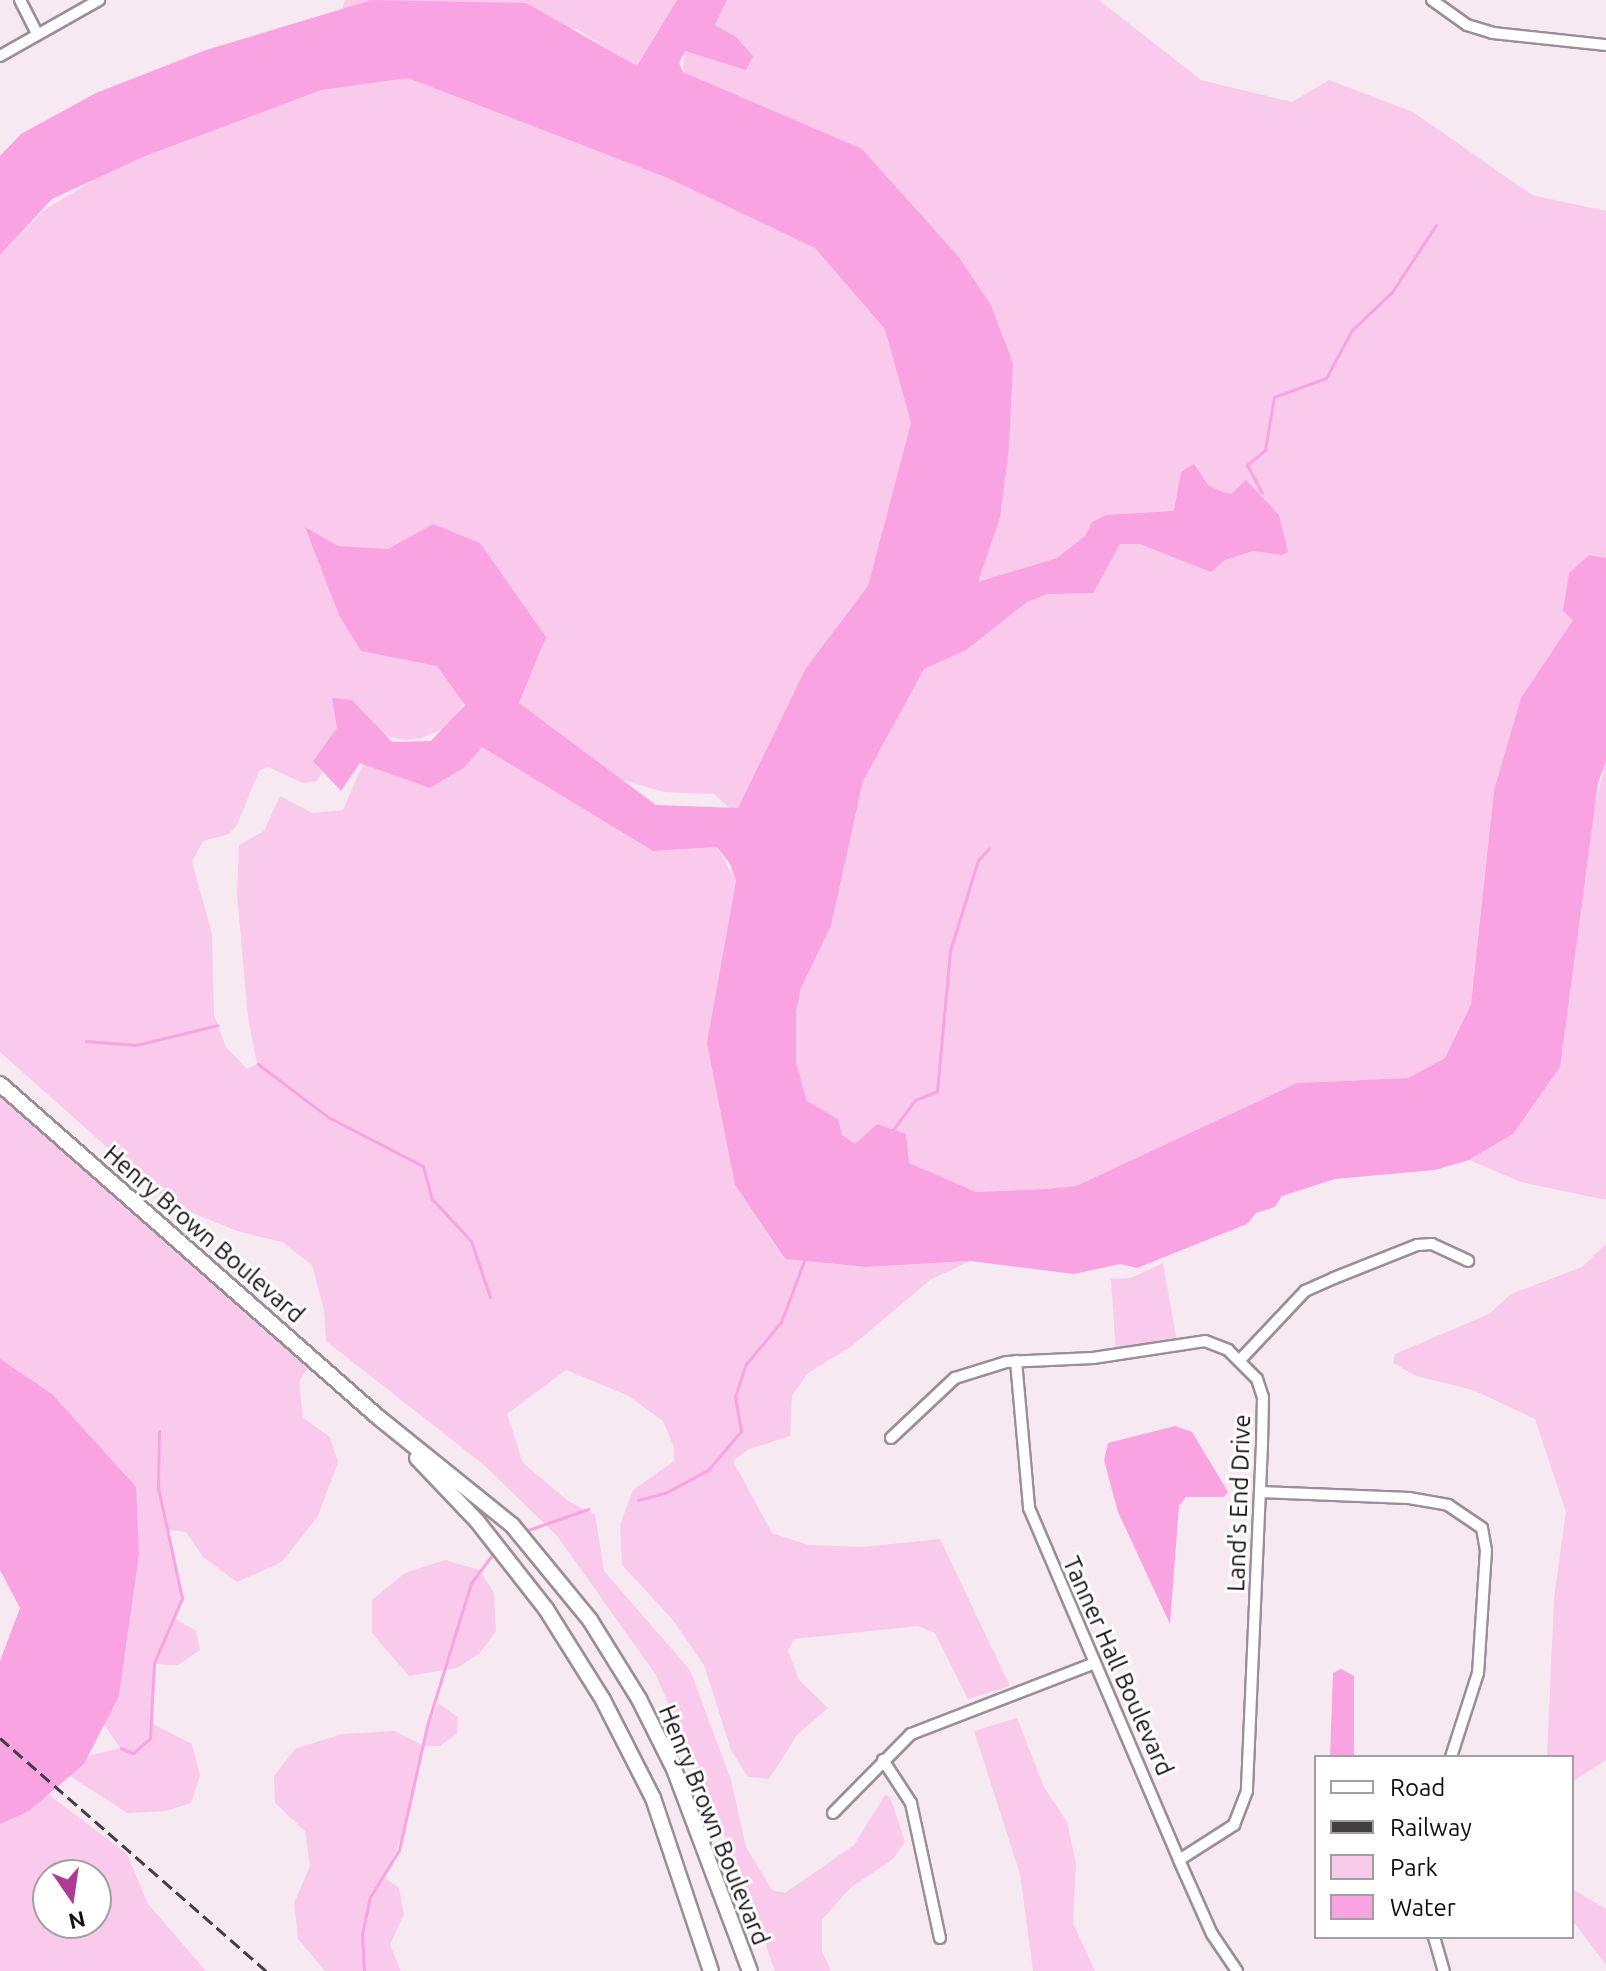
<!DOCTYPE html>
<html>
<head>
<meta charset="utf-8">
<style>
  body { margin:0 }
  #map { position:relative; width:1606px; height:1971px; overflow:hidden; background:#f7e9f2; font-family:Ubuntu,sans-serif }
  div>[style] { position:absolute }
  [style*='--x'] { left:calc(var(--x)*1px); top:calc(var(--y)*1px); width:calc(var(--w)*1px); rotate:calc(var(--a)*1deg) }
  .green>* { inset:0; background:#f9caeb }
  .water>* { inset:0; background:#faa3e2 }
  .stream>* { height:3px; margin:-1.5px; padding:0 1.5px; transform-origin:1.5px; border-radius:1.5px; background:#faa3e2 }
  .roads { filter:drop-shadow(2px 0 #9b8f97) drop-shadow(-2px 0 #9b8f97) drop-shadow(0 2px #9b8f97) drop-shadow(0 -2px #9b8f97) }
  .minor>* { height:10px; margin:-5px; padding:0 5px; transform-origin:5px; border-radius:5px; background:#fff }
  .secondary>* { height:14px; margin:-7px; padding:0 7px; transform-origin:7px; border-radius:7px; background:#fff }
  .rail>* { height:3px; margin-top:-1.5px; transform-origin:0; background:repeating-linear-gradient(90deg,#443e43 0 12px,transparent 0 18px) }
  span { translate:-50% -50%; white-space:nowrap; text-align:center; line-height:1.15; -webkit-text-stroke:6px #fff; paint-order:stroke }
  .street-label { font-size:24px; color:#130f12 }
  .legend { position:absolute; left:1314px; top:1755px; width:260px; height:184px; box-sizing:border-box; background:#fff; border:2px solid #a19fa0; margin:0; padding:10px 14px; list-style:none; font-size:24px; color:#130f12 }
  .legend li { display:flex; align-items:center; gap:16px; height:40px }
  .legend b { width:40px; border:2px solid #a19fa0 }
  .north { position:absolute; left:32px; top:1859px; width:80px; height:80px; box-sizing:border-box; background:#fff; border:2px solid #a19fa0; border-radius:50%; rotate:167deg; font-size:22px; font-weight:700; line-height:32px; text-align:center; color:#130f12 }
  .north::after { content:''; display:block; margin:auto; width:28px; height:36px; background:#af3b95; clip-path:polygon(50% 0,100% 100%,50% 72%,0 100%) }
</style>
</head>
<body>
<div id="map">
  <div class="green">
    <div style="clip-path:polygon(345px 0,677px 0,637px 67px,577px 29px,340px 16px)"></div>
    <div style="clip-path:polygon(727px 0,1099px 0,1201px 80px,1292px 102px,1329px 80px,1413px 112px,1532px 195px,1606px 211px,1606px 558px,1589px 556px,1573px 620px,1521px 698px,1494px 790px,1471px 1004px,1445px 1058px,1408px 1078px,1297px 1083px,1076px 1186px,1046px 1189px,976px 1192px,855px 1145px,842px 1135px,838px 1119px,807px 1101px,796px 1063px,796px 1012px,801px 988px,831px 926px,863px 781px,894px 708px,977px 583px,1000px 518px,1013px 363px,991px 305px,959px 257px,862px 150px,683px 72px,684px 51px,732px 64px,735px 36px,715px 25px)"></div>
    <div style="clip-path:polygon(402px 68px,843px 249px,952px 446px,740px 817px,714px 794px,664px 792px,602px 774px,467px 698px,448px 727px,421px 738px,405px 740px,347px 728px,317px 781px,303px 783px,268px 767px,259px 771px,237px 825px,229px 834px,203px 841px,192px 862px,212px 934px,214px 1015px,226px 1047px,247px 1069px,257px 1064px,248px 1018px,237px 894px,239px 845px,264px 831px,280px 796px,312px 813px,343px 810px,364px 761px,484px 735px,653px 851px,717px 847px,736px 881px,735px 1185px,784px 1259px,866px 1267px,970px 1261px,930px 1280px,852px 1346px,808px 1373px,792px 1396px,790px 1436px,749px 1449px,733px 1461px,772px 1533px,808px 1545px,863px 1547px,940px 1539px,1010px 1686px,968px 1699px,935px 1633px,918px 1626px,794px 1639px,788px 1651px,799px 1680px,828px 1708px,797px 1735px,769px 1779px,748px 1777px,731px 1750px,704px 1665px,672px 1619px,622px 1565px,620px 1525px,633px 1490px,674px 1461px,674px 1447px,663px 1421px,627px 1395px,566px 1370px,507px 1414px,523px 1463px,568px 1501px,595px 1515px,604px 1571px,690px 1670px,731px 1780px,746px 1847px,772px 1890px,785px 1893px,854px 1845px,885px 1795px,890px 1797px,905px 1842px,893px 1859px,850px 1888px,822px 1920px,822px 1951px,831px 1971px,775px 1971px,740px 1872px,656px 1675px,558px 1537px,484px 1465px,326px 1341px,324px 1310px,312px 1265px,282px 1242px,237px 1231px,171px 1204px,0 1052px,0 255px,44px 210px,102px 175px,238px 111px)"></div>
    <div style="clip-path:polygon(1606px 761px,1606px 1200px,1521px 1182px,1469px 1160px,1513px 1134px)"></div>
    <div style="clip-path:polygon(0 1079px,229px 1282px,317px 1353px,299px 1382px,303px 1418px,330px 1437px,338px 1462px,318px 1516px,282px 1562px,237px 1582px,203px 1557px,186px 1532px,168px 1530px,182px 1597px,176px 1619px,196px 1631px,200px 1650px,178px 1665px,154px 1664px,151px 1723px,192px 1744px,200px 1776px,191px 1803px,166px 1811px,127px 1813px,53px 1765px,120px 1748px,104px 1724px,127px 1643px,130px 1588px,0 1360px)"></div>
    <div style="clip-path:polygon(1606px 1244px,1606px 1760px,1572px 1782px,1572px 1757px,1547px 1757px,1554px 1598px,1566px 1512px,1535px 1419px,1473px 1390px,1416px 1376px,1393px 1363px,1395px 1354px,1489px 1314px,1511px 1294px,1582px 1267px)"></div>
    <div style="clip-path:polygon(1163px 1263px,1177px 1342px,1116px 1354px,1111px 1279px,1131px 1278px)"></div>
    <div style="clip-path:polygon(445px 1560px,480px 1570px,494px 1593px,496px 1631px,480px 1653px,457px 1668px,409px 1676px,372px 1633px,372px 1600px,405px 1573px)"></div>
    <div style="clip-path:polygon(438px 1703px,458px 1717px,457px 1734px,440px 1746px,422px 1746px,408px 1820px,385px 1878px,399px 1888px,404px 1914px,390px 1945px,401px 1971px,325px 1971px,298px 1939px,294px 1903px,310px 1866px,305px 1831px,275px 1803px,274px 1776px,295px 1749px,342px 1734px,395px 1731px,422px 1745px)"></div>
    <div style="clip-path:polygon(1017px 1718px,1044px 1787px,1067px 1822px,1076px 1864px,1073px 1923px,1095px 1971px,1033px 1971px,1020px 1874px,974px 1731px)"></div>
    <div style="clip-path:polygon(evenodd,32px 1782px,127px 1854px,148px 1904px,206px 1971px,0 1971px,0 1798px,32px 1782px,48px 1875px,96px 1875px,96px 1923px,48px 1923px,48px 1875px)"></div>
    <div style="clip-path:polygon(1572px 1883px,1574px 1890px,1606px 1909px,1606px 1965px,1572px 1920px)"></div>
  </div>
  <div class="water">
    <div style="clip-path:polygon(372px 0,526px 3px,637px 66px,677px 0,727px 0,715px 25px,735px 36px,753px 56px,746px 70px,685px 51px,679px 63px,683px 72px,862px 149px,959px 257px,991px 305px,1013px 363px,1009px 447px,1000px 518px,978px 582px,1057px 558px,1085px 536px,1092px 522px,1106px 515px,1174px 511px,1181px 472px,1194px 464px,1208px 485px,1220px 491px,1231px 494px,1246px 480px,1279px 515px,1288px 552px,1282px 555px,1253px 551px,1225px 560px,1211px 572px,1140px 544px,1120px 544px,1093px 593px,1048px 594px,1027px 602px,966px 650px,924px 669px,863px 781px,831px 926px,801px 988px,796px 1012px,796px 1063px,807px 1101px,838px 1119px,842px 1135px,855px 1144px,877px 1124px,906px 1134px,909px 1163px,976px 1192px,1046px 1189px,1076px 1186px,1297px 1083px,1408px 1078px,1445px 1058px,1471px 1004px,1494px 790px,1521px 698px,1573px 620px,1563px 611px,1569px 573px,1589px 555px,1606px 558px,1606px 761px,1598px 783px,1560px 1067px,1513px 1134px,1469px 1160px,1435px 1170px,1335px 1179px,1282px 1196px,1275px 1207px,1256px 1213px,1247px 1224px,1137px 1268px,1120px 1264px,1074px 1274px,970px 1261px,866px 1267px,785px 1259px,735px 1185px,707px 1043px,736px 881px,730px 864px,717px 847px,653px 851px,482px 747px,465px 767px,430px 788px,360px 763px,341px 791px,313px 761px,337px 728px,332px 698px,352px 700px,392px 742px,431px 741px,465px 705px,437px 666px,361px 651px,339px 615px,305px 527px,338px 546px,388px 549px,433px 524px,480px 543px,546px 637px,519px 703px,656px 805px,738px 808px,806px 668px,868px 586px,911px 423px,885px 329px,815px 248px,668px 178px,408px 78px,321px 90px,145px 156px,52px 199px,0 255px,0 156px,21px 134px,96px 93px,206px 50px)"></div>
    <div style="clip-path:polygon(0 1359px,52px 1394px,136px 1487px,139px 1554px,119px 1696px,84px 1764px,29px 1811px,0 1824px,0 1661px,20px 1608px,0 1570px)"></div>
    <div style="clip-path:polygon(1175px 1426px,1192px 1432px,1228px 1492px,1224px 1497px,1186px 1497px,1179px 1506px,1170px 1624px,1118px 1512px,1104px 1460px,1108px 1443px)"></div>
    <div style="clip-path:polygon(1341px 1669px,1354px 1676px,1354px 1757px,1330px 1757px,1333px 1673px)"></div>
  </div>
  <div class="stream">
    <div style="--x:1262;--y:493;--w:32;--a:-118"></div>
    <div style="--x:1247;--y:465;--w:23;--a:-40"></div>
    <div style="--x:1265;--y:450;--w:54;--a:-80.4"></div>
    <div style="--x:1274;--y:397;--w:55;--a:-20.1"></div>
    <div style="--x:1326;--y:378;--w:55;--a:-61.6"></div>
    <div style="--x:1352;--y:330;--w:55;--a:-43.5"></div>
    <div style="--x:1392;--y:292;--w:80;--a:-56.7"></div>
    <div style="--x:86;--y:1041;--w:50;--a:4.6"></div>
    <div style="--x:136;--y:1045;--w:84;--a:-13.7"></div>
    <div style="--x:258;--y:1064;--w:88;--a:37.1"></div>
    <div style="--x:328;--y:1117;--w:107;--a:27.3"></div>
    <div style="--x:423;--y:1166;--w:34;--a:75"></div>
    <div style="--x:432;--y:1199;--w:57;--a:47.1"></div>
    <div style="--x:471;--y:1241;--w:59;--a:71.3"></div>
    <div style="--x:893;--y:1130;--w:37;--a:-54"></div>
    <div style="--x:915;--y:1100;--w:24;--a:-22"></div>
    <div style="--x:937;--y:1091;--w:141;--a:-84.7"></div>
    <div style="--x:950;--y:951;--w:95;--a:-72.9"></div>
    <div style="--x:978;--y:860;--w:16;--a:-47"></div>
    <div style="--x:638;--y:1500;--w:28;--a:-15"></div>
    <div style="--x:665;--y:1493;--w:49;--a:-28.1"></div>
    <div style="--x:708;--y:1470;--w:51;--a:-49.8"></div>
    <div style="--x:741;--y:1431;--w:35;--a:-100"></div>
    <div style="--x:735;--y:1397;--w:35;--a:-72"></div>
    <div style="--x:746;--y:1364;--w:55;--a:-50.2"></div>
    <div style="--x:781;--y:1322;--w:65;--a:-69.3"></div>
    <div style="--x:525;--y:1531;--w:67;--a:-19.2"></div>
    <div style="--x:121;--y:1748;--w:13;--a:23"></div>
    <div style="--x:133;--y:1753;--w:23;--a:-41"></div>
    <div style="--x:150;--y:1738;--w:75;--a:-86.9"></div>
    <div style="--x:154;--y:1663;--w:71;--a:-66.7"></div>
    <div style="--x:182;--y:1598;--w:113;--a:-102.3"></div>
    <div style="--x:158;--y:1488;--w:57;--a:-89"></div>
    <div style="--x:364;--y:1971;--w:37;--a:-93"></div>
    <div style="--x:362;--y:1934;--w:38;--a:-78"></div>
    <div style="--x:370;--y:1897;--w:55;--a:-58.3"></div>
    <div style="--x:399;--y:1850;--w:127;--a:-77.3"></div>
    <div style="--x:427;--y:1726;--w:150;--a:-72.9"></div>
    <div style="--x:471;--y:1583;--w:38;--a:-53"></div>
  </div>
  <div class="roads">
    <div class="minor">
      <div style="--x:20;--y:0;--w:38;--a:63"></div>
      <div style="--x:1432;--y:0;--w:43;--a:35.5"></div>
      <div style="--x:1467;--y:25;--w:27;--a:17"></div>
      <div style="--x:1493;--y:33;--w:114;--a:6.1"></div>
      <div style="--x:0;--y:56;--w:114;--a:-29.5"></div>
      <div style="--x:1240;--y:1360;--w:95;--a:-46.7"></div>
      <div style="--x:1305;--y:1291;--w:32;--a:-24"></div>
      <div style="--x:1334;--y:1278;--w:89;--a:-21.7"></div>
      <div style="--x:1417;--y:1245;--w:15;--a:-4"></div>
      <div style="--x:1432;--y:1244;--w:40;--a:25"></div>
      <div style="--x:1016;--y:1361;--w:148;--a:84.9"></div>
      <div style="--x:1029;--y:1508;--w:383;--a:66.9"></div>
      <div style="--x:1179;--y:1860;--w:81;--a:66"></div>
      <div style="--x:1212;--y:1934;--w:45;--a:56"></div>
      <div style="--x:891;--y:1438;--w:88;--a:-43.2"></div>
      <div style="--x:955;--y:1378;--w:53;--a:-17.4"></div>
      <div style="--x:1006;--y:1362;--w:87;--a:-2.6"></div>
      <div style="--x:1093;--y:1358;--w:113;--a:-8.6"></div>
      <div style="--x:1205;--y:1341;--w:25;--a:21"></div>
      <div style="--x:1228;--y:1350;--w:41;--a:45"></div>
      <div style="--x:1257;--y:1379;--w:19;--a:72"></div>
      <div style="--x:1263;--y:1397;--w:47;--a:91.2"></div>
      <div style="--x:1262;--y:1444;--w:347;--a:92.5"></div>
      <div style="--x:1247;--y:1791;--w:36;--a:111"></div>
      <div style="--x:1234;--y:1825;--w:65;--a:147.5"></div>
      <div style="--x:1260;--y:1492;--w:149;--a:2.3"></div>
      <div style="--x:1409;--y:1498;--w:40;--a:10"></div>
      <div style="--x:1448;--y:1505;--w:41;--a:34.1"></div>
      <div style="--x:1482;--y:1528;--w:22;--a:80"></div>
      <div style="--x:1486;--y:1550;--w:123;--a:93.7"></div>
      <div style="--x:1478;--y:1673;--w:88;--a:107.8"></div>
      <div style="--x:883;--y:1760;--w:51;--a:56.9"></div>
      <div style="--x:911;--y:1803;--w:138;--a:77.9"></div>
      <div style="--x:833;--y:1813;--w:111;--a:-45.4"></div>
      <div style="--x:911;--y:1734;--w:197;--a:-21.1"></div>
      <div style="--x:1434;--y:1937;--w:35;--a:74"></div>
    </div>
    <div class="secondary">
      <div style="--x:0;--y:1084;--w:504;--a:41.38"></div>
      <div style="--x:378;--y:1417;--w:172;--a:38.9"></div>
      <div style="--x:512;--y:1525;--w:123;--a:50.6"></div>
      <div style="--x:590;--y:1620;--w:93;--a:58.2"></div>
      <div style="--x:639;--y:1699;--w:78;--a:63.4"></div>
      <div style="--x:674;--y:1769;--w:216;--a:69.4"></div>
      <div style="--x:417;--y:1458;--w:87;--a:46.4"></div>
      <div style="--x:477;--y:1521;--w:112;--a:51.9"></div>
      <div style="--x:546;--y:1609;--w:107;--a:57.9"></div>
      <div style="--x:603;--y:1700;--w:110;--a:63"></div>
      <div style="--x:653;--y:1798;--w:182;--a:71.5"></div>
    </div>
  </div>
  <div class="rail">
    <div style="--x:0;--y:1738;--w:354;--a:41.2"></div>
  </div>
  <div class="street-label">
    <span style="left:204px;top:1234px;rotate:41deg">Henry Brown Boulevard</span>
    <span style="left:1239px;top:1503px;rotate:-88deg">Land's End Drive</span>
    <span style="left:1118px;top:1666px;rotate:66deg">Tanner Hall Boulevard</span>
    <span style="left:714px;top:1825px;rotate:68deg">Henry Brown Boulevard</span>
  </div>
  <ul class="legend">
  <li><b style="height:10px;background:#fff"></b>Road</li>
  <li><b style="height:10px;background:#443e43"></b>Railway</li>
  <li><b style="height:22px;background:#f9caeb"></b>Park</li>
  <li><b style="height:22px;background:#faa3e2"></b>Water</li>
  </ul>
  <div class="north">N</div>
</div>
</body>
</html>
